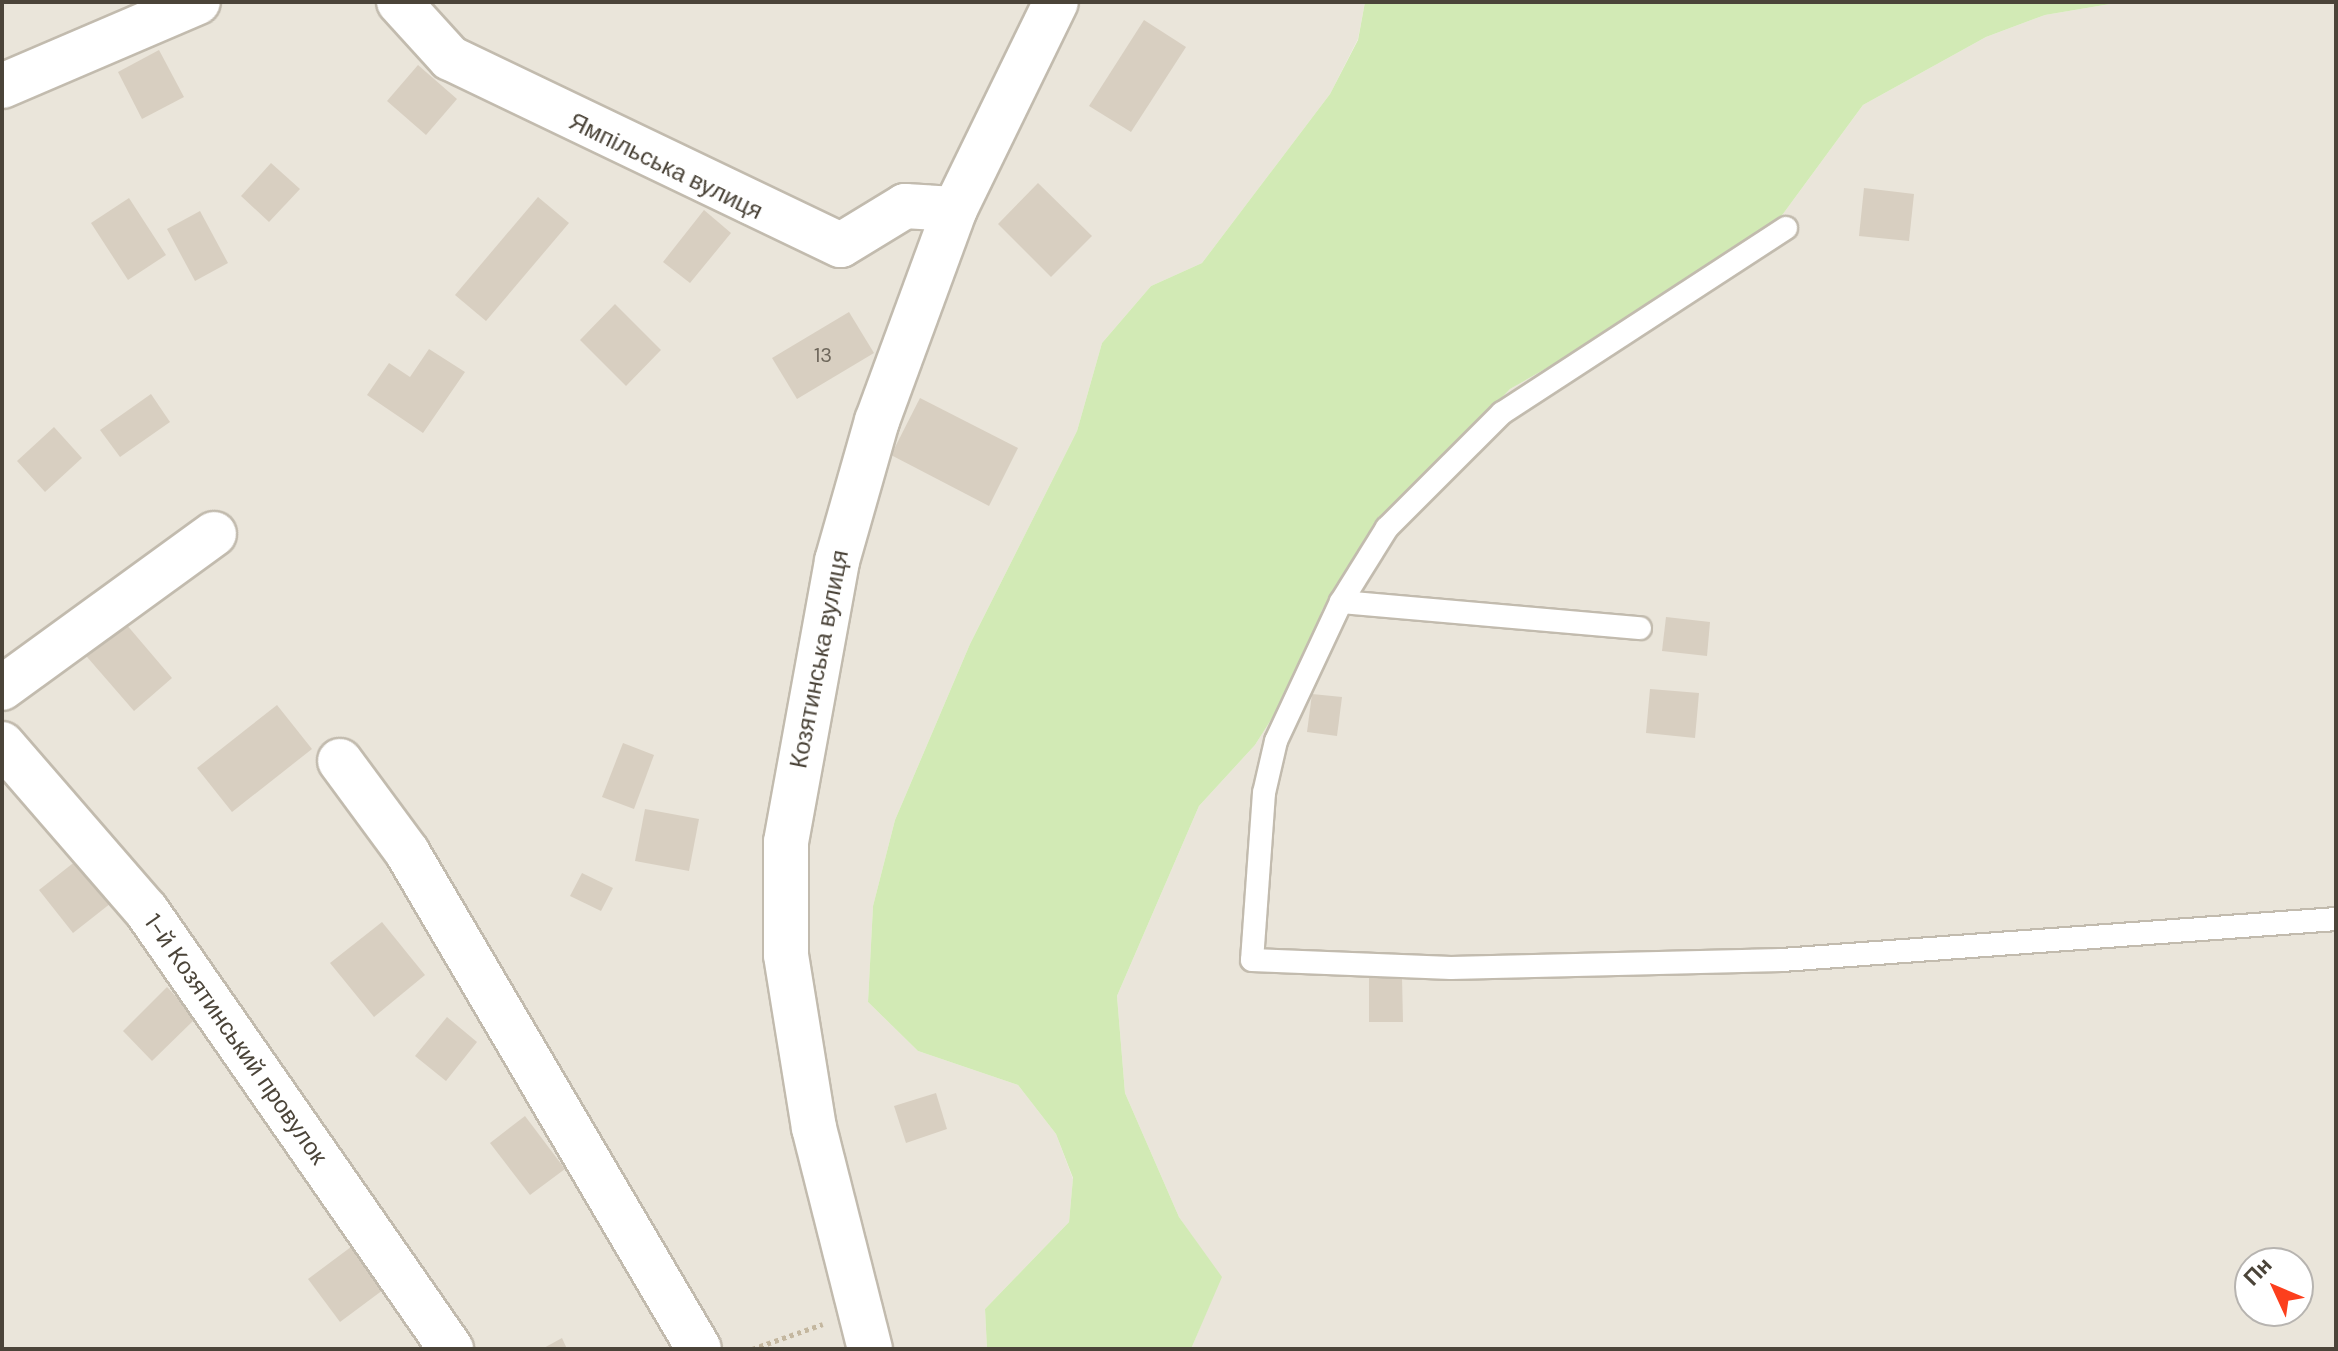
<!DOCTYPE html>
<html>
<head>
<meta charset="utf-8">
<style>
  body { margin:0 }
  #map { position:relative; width:2338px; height:1351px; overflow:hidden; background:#f6f3ec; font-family:"DM Sans",sans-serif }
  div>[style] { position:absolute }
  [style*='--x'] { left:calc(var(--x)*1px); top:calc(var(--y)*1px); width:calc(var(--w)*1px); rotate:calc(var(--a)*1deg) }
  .residential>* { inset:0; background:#eae5da }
  .green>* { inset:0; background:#d2eab5 }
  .building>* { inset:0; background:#d8cfc1 }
  .path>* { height:5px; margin-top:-2.5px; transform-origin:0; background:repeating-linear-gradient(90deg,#c4b79f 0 4px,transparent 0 8px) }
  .roads { filter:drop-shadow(2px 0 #c2bbae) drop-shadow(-2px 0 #c2bbae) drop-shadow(0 2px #c2bbae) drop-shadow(0 -2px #c2bbae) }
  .lane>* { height:22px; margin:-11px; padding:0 11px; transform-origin:11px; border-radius:11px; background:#fff }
  .street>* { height:44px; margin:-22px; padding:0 22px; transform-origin:22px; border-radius:22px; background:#fff }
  span { translate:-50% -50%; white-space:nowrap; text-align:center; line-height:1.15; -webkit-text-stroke:7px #fff; paint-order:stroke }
  .number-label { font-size:20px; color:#6e675b }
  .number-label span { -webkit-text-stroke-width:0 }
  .street-label { font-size:24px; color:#4b4439 }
  .frame { position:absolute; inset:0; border:4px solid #4b4439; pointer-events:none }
  .north { position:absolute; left:2234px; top:1247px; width:80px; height:80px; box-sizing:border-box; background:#fff; border:2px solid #b7b4b0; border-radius:50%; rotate:314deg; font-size:22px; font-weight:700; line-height:32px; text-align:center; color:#4b4439 }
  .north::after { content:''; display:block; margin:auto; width:28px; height:36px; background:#fc3f1d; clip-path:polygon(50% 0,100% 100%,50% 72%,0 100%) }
</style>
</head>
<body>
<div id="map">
  <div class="residential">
    <div style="clip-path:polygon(2px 2px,1365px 2px,1358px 39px,1330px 94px,1202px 263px,1151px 286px,1102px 343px,1077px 431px,970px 644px,895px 820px,873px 906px,868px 1002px,918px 1051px,1018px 1085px,1056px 1134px,1073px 1179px,1069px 1222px,985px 1309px,987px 1349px,2px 1349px)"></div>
    <div style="clip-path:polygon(evenodd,2122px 2px,2336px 2px,2336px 1349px,1191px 1349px,1221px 1277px,1179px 1217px,1125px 1093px,1117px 996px,1199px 806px,1255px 745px,1297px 679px,1322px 610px,1360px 548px,1510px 389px,1758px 248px,1863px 105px,1986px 37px,2045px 15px,2122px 2px,2250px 1263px,2298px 1263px,2298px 1311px,2250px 1311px,2250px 1263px)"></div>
  </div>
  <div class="green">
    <div style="clip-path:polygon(1365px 2px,2122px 2px,2045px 15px,1986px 37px,1863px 105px,1758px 248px,1510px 389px,1360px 548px,1322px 610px,1297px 679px,1255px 745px,1199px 806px,1117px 996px,1125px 1093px,1179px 1217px,1222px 1277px,1191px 1349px,987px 1349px,985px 1309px,1069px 1222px,1073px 1178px,1056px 1134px,1018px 1085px,918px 1051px,868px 1002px,873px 906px,895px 820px,970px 644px,1077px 431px,1102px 343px,1151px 286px,1202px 263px,1330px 94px,1358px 40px)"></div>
  </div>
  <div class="building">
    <div style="clip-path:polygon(1144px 20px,1186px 47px,1131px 132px,1089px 106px)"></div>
    <div style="clip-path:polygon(159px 50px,184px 97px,142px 119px,118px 72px)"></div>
    <div style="clip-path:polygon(418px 65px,457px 99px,426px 135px,387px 101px)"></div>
    <div style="clip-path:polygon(271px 163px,300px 189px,269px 222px,241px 196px)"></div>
    <div style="clip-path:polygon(1038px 183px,1092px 236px,1051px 277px,998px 224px)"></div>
    <div style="clip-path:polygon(1864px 188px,1914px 194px,1909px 241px,1859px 236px)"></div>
    <div style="clip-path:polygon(538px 197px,569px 223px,486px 321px,455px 295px)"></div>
    <div style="clip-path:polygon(129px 198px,166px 255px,128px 280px,91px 223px)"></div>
    <div style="clip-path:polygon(704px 210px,731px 233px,690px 283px,663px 262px)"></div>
    <div style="clip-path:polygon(200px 211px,228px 263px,195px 281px,167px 229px)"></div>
    <div style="clip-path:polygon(615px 304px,661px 350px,626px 386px,580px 340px)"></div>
    <div style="clip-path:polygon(849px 312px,874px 353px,797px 399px,772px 358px)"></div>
    <div style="clip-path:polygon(429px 349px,465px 372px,423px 433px,367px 395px,389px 363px,410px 377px)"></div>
    <div style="clip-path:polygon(151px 394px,170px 422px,120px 457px,100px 430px)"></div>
    <div style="clip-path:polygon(920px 398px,1018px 448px,989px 506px,891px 455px)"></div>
    <div style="clip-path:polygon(54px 427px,82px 458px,45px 492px,17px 461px)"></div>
    <div style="clip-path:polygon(120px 617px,172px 678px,134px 711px,81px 650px)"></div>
    <div style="clip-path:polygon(1666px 617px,1710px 622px,1707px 656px,1662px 651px)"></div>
    <div style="clip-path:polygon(1650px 689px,1699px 693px,1695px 738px,1646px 733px)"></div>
    <div style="clip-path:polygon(1312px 694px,1342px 697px,1337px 736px,1307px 732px)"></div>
    <div style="clip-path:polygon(277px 705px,312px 749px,232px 812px,197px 768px)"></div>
    <div style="clip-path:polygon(623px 743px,654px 755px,634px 809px,602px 797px)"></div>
    <div style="clip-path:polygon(645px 809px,699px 819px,689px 871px,635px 861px)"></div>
    <div style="clip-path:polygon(86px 853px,120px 896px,73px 933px,39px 890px)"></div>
    <div style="clip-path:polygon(582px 873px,613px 888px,601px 911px,570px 896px)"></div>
    <div style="clip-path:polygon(382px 922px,425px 975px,374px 1017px,330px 963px)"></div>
    <div style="clip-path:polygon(1402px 977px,1403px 1022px,1369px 1022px,1369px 978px)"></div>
    <div style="clip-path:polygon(167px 987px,196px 1018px,152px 1061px,123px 1031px)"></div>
    <div style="clip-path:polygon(447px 1017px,477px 1042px,446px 1081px,415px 1056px)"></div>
    <div style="clip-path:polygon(936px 1093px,947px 1129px,906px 1143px,894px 1106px)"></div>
    <div style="clip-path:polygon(525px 1116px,565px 1169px,530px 1195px,490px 1143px)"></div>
    <div style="clip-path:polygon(359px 1241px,391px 1284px,340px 1322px,308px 1279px)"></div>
    <div style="clip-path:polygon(562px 1338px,567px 1349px,542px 1349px)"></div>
  </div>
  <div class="path">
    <div style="--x:752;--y:1349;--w:75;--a:-19.4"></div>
  </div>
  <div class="roads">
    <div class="lane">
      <div style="--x:1786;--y:228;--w:339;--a:146.9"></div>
      <div style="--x:1502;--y:413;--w:163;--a:135"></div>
      <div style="--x:1387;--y:528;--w:87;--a:121.9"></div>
      <div style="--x:1341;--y:602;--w:153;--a:115.1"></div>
      <div style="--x:1276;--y:741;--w:53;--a:103"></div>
      <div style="--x:1264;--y:793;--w:167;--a:94.1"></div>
      <div style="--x:1252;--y:960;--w:199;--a:2.3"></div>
      <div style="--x:1451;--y:968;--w:331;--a:-1.4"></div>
      <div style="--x:1782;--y:960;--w:556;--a:-4.23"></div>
      <div style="--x:1341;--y:602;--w:300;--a:5"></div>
    </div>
    <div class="street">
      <div style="--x:399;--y:2;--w:76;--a:47.7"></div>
      <div style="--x:450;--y:58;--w:433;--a:25.6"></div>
      <div style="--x:841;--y:245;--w:75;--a:-31.4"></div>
      <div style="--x:905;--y:206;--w:50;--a:3.4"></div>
      <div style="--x:2;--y:86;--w:213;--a:-23.2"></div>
      <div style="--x:2;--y:688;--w:262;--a:-36"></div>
      <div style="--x:2;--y:744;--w:220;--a:49.1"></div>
      <div style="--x:146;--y:910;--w:535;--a:55.21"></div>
      <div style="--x:340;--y:761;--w:113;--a:53.6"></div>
      <div style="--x:407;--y:852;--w:576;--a:59.56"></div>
      <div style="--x:870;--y:1349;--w:228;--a:-104.2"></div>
      <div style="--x:814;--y:1128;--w:175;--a:-99.2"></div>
      <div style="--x:786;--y:955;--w:113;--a:-90"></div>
      <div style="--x:786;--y:842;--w:286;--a:-79.7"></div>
      <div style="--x:837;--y:561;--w:146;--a:-74.1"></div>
      <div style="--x:877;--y:421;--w:226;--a:-69.8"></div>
      <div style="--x:955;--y:209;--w:230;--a:-64"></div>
    </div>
  </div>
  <div class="number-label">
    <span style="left:823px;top:355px">13</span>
  </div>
  <div class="street-label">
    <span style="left:666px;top:166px;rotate:26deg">Ямпільська вулиця</span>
    <span style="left:819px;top:659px;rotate:-79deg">Козятинська вулиця</span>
    <span style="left:236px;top:1039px;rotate:55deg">1-й Козятинський провулок</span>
  </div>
  <div class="frame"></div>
  <div class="north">Пн</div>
</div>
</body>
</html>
